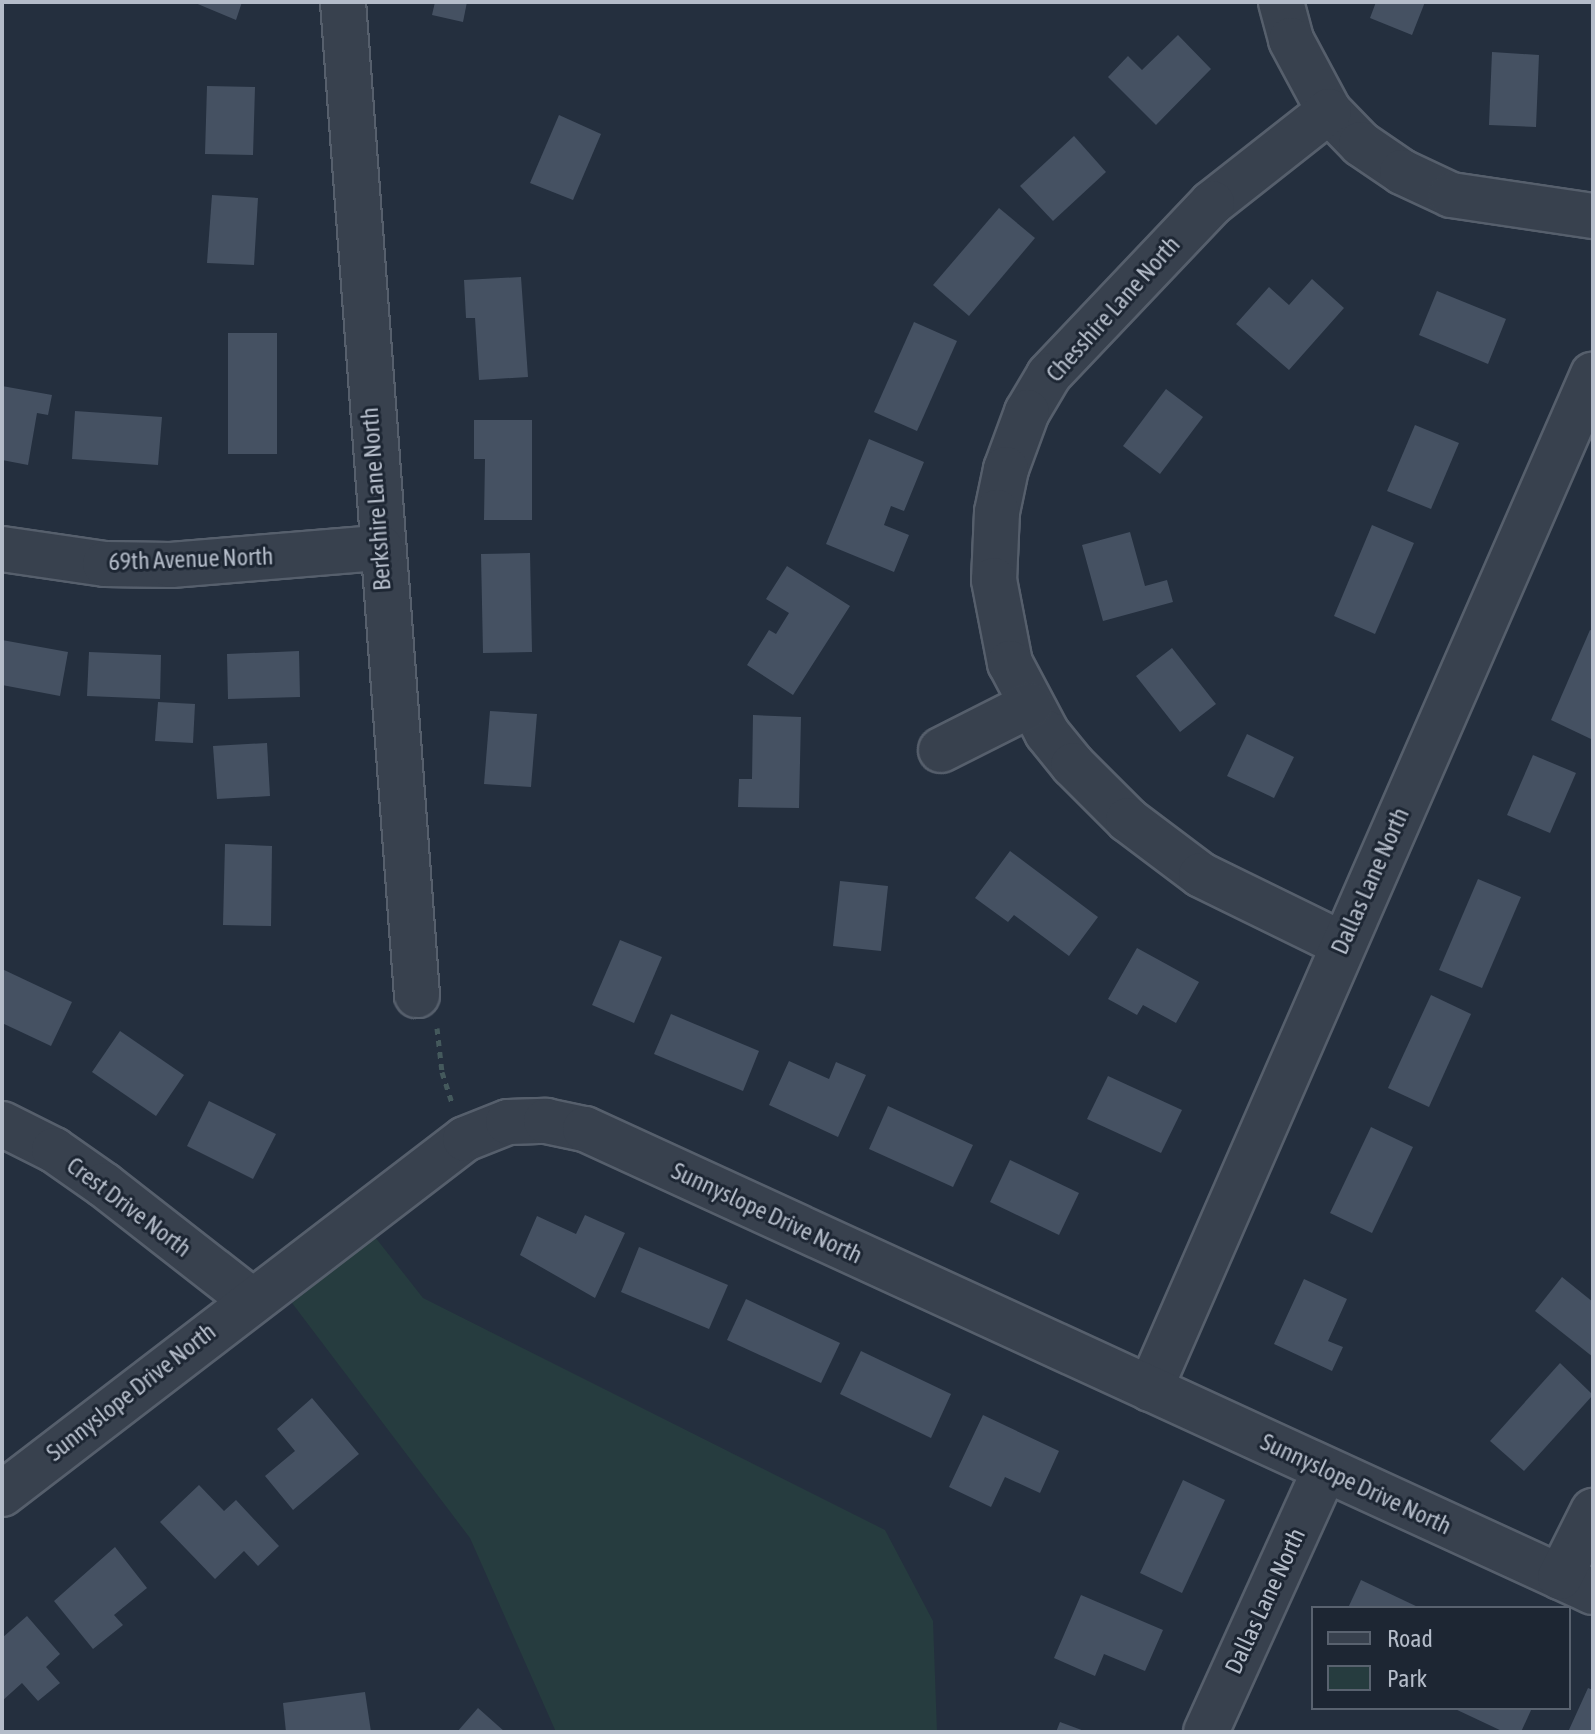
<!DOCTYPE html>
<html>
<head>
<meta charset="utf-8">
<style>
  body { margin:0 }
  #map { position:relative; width:1595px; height:1734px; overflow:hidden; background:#242f3e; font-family:"Asap Condensed",sans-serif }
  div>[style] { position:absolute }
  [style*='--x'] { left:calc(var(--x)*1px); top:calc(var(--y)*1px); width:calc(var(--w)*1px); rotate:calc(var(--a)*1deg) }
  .green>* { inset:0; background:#263c3f }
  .building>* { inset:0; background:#455162 }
  .path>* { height:5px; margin-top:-2.5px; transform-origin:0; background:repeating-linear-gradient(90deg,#44595c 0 6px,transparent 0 12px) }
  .roads { filter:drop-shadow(2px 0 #565f6c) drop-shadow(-2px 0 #565f6c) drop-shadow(0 2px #565f6c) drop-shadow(0 -2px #565f6c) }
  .minor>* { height:44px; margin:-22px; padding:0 22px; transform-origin:22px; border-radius:22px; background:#38414e }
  span { translate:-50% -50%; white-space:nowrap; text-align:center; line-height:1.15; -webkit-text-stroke:6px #1d2633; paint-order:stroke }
  .street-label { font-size:24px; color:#b4bcc9 }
  .frame { position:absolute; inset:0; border:4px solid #b4bcc9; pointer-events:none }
  .legend { position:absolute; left:1311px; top:1606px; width:260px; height:104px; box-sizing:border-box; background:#1d2633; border:2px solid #59626f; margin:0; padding:10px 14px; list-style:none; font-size:24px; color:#b4bcc9 }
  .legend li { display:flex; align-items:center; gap:16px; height:40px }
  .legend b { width:40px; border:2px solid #59626f }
</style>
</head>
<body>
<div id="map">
  <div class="green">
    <div style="clip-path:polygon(375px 1237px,423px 1298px,885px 1530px,933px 1621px,937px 1732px,556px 1732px,470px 1538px,292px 1303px)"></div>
  </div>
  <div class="building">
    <div style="clip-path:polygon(193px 2px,242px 2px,236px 20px)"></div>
    <div style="clip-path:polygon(435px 2px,467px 2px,463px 22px,432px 15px)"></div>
    <div style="clip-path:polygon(1376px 2px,1425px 2px,1412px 35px,1370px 18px)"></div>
    <div style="clip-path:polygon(1178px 35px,1211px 69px,1156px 125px,1108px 77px,1128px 56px,1142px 70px)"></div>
    <div style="clip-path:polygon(1492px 52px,1539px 55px,1536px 127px,1489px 125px)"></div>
    <div style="clip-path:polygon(207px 86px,255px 87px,253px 155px,205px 154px)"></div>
    <div style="clip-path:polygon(559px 115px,601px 134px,573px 200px,530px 183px)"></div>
    <div style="clip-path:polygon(1074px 136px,1106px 172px,1053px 221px,1020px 186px)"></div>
    <div style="clip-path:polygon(212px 195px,258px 198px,254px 265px,207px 263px)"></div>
    <div style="clip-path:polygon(999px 208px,1035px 238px,969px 316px,933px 285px)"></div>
    <div style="clip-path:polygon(521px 277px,528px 377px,479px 380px,475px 318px,466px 318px,464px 280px)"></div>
    <div style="clip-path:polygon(1312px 279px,1344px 308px,1289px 370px,1236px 324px,1269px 287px,1289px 305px)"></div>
    <div style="clip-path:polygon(1437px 291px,1506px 319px,1488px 364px,1419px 335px)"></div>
    <div style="clip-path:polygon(914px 322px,957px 341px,917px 431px,874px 412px)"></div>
    <div style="clip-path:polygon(228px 333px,277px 333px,277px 454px,228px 454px)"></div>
    <div style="clip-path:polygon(2px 386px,52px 395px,48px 415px,37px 413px,28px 465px,2px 460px)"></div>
    <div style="clip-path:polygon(1166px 389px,1203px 417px,1160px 474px,1123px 446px)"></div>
    <div style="clip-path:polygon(75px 411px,162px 417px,158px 465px,72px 459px)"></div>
    <div style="clip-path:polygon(474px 420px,532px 420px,532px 520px,484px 520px,485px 459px,474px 459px)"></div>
    <div style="clip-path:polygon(1415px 425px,1459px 443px,1431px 509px,1387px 491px)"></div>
    <div style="clip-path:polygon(869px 439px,924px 462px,904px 511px,891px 506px,884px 525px,909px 535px,894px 572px,826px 544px)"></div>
    <div style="clip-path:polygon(1372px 525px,1414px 543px,1375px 634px,1334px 616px)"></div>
    <div style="clip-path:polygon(1130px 532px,1145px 586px,1167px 580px,1173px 602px,1103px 621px,1082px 545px)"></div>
    <div style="clip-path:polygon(530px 553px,532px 652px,483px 653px,481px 554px)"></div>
    <div style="clip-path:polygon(787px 566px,850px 606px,793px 695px,747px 665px,769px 630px,776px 634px,789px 613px,766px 599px)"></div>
    <div style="clip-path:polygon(1590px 630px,1593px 631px,1591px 739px,1551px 720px)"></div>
    <div style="clip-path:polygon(2px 640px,68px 652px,60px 696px,2px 685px)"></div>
    <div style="clip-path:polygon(1172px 648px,1216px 704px,1180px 732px,1136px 676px)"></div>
    <div style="clip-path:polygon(299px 651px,300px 697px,228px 699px,227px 654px)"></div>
    <div style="clip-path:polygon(89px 652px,161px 655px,160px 699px,87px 696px)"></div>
    <div style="clip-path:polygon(158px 702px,195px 704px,193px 743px,155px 741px)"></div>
    <div style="clip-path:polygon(490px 711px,537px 714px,531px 787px,484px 784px)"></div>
    <div style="clip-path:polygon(753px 715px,801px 717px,799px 808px,738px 807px,739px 779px,752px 779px)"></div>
    <div style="clip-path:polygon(1247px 734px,1294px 757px,1274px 798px,1227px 776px)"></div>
    <div style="clip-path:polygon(267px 743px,270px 796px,217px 799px,213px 746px)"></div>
    <div style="clip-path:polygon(1533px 755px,1576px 773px,1550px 833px,1507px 815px)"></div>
    <div style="clip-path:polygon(225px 844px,272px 846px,271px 926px,223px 925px)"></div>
    <div style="clip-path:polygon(1010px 851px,1098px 917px,1069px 956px,1014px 915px,1008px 922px,975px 898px)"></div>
    <div style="clip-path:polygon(1478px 879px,1521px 897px,1482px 988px,1439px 970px)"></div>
    <div style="clip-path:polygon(840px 881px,888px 886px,881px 951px,833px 946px)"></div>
    <div style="clip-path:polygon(620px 940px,662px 957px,634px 1023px,592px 1005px)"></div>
    <div style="clip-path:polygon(1137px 948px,1199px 982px,1176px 1023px,1143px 1005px,1137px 1015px,1108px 999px)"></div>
    <div style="clip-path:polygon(2px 969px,72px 1002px,51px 1046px,2px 1023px)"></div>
    <div style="clip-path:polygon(1431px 995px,1471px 1014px,1429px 1107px,1388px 1088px)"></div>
    <div style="clip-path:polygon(671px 1014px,759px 1051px,743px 1091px,654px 1054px)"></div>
    <div style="clip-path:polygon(120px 1031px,184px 1075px,156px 1116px,92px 1072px)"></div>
    <div style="clip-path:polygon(789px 1061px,829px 1079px,836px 1062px,866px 1075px,838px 1137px,769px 1105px)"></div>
    <div style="clip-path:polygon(1108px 1076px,1182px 1110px,1161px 1153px,1087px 1119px)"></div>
    <div style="clip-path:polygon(209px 1101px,276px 1134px,253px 1179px,187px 1146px)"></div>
    <div style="clip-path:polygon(888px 1106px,973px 1145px,953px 1187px,869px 1149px)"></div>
    <div style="clip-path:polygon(1371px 1127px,1413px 1147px,1372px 1233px,1330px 1213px)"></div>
    <div style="clip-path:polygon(1010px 1160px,1079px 1193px,1059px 1235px,990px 1202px)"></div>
    <div style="clip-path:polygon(585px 1215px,625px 1233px,595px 1298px,520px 1255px,537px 1216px,576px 1234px)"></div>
    <div style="clip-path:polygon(639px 1247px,728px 1285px,709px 1329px,621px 1292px)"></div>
    <div style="clip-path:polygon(1562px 1277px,1593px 1302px,1593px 1357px,1535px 1311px)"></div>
    <div style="clip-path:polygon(1304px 1279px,1347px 1299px,1328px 1341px,1343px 1347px,1332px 1371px,1274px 1344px)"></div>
    <div style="clip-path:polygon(746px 1299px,840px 1343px,821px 1383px,727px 1340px)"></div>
    <div style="clip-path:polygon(861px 1351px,951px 1394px,931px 1438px,840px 1394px)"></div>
    <div style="clip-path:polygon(1560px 1363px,1593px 1395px,1524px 1471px,1490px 1441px)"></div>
    <div style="clip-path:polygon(312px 1398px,359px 1454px,293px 1510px,265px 1476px,295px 1451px,277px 1429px)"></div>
    <div style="clip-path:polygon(983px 1415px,1059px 1451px,1040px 1493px,1005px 1477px,991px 1507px,949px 1487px)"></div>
    <div style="clip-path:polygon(1183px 1480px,1225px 1500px,1182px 1593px,1140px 1573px)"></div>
    <div style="clip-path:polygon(199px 1485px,224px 1511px,236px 1500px,279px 1546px,258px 1566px,244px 1551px,215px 1579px,160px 1522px)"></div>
    <div style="clip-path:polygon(115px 1547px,147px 1588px,114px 1615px,123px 1625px,93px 1649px,54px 1601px)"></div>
    <div style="clip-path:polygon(1361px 1580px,1420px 1608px,1348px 1608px)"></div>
    <div style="clip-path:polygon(1081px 1595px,1163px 1630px,1145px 1671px,1104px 1654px,1095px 1676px,1054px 1658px)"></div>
    <div style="clip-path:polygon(27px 1616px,60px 1654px,46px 1667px,60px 1683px,38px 1701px,22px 1683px,2px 1701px,2px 1638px)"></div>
    <div style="clip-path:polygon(1588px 1688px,1593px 1690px,1593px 1732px,1568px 1732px)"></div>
    <div style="clip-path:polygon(365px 1692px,371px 1732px,286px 1732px,283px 1703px)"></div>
    <div style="clip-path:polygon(478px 1708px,505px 1732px,457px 1732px)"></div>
    <div style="clip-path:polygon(1453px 1708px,1532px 1708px,1521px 1732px,1504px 1732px)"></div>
    <div style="clip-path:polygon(1060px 1722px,1087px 1732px,1056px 1732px)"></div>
  </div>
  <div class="path">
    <div style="--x:437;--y:1028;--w:44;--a:83.5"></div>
    <div style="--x:442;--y:1072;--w:33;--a:72"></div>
  </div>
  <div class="roads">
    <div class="minor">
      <div style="--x:343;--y:2;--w:996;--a:85.74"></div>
      <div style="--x:1281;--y:2;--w:39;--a:75"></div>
      <div style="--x:1291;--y:40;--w:81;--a:61.8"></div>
      <div style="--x:1329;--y:111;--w:46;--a:45.9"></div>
      <div style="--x:1361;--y:144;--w:50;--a:34.3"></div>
      <div style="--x:1402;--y:172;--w:54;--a:25.1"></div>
      <div style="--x:1451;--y:195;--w:144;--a:8.4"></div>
      <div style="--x:1329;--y:111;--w:149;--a:141.8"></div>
      <div style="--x:1212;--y:203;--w:237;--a:133.5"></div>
      <div style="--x:1049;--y:375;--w:43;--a:120.7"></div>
      <div style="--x:1027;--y:412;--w:61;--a:110.2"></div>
      <div style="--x:1006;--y:469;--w:44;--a:101.8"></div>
      <div style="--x:997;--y:512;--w:68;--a:92.5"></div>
      <div style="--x:994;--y:580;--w:85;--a:79.1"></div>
      <div style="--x:1010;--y:663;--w:79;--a:62.1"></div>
      <div style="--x:1047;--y:733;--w:41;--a:50.9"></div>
      <div style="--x:1073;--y:765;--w:78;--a:45"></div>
      <div style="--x:1128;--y:820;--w:91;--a:37"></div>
      <div style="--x:1201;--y:875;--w:157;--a:26.1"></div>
      <div style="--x:2;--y:549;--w:104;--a:8.3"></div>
      <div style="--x:105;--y:564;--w:66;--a:0.9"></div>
      <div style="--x:171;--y:565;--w:210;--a:-4.7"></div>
      <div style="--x:941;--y:750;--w:100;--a:-26.8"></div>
      <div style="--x:2;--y:1124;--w:58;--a:26.6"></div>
      <div style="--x:54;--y:1150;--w:61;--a:35"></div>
      <div style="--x:104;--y:1185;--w:185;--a:38"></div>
      <div style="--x:1150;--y:1389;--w:1107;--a:-66.42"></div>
      <div style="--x:2;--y:1494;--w:583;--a:-37.48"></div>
      <div style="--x:465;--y:1139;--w:46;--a:-21.6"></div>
      <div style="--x:508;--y:1122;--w:38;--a:-2"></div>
      <div style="--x:546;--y:1121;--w:40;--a:12"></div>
      <div style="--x:585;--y:1129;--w:1109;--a:24.67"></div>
      <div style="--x:1560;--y:1577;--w:74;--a:-63.4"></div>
      <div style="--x:1206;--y:1732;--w:288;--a:-65.6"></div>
    </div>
  </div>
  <div class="street-label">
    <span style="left:1113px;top:309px;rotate:-48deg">Chesshire Lane North</span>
    <span style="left:376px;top:499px;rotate:-94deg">Berkshire Lane North</span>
    <span style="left:191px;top:559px;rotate:-2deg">69th Avenue North</span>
    <span style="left:1370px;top:881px;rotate:-66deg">Dallas Lane North</span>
    <span style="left:129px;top:1207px;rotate:37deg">Crest Drive North</span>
    <span style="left:767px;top:1213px;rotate:25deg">Sunnyslope Drive North</span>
    <span style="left:131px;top:1392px;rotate:-38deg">Sunnyslope Drive North</span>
    <span style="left:1356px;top:1484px;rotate:25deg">Sunnyslope Drive North</span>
    <span style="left:1265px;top:1601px;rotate:-65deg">Dallas Lane North</span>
  </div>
  <div class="frame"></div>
  <ul class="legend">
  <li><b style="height:10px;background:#38414e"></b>Road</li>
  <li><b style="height:22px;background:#263c3f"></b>Park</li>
  </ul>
</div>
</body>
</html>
